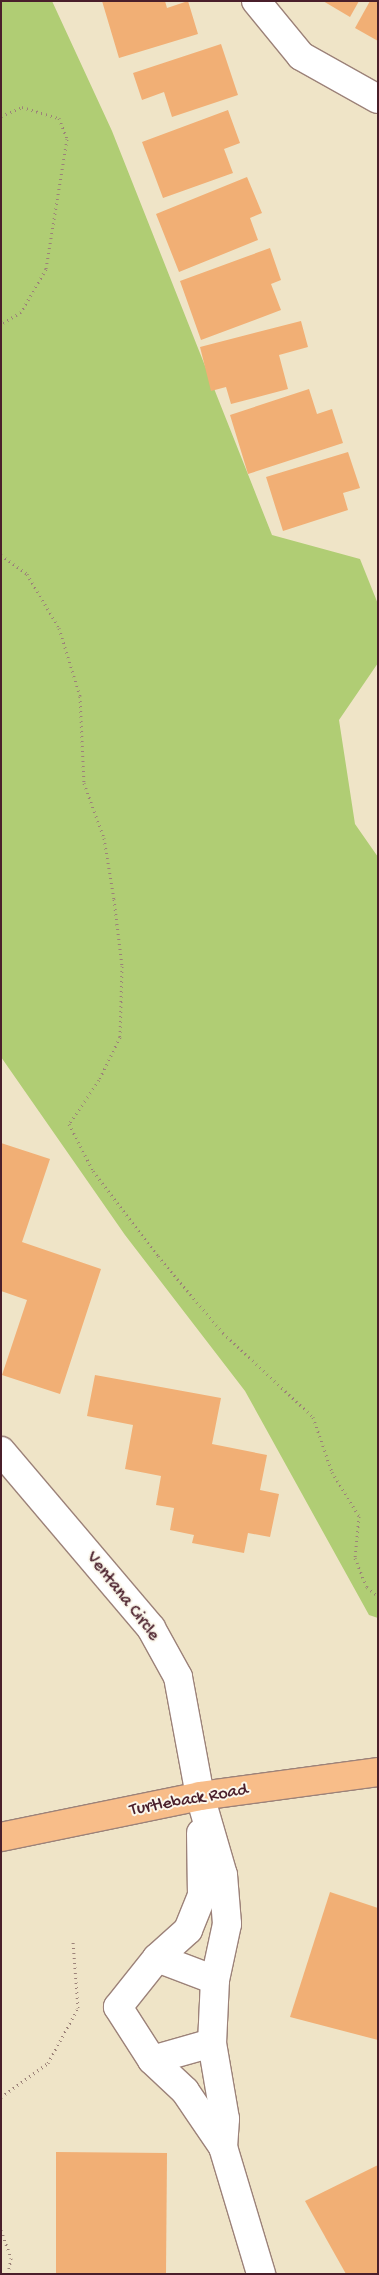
<!DOCTYPE html>
<html>
<head>
<meta charset="utf-8">
<style>
  body { margin:0 }
  #map { position:relative; width:379px; height:2275px; overflow:hidden; background:#efe4c7; font-family:"Gochi Hand",sans-serif }
  div>[style] { position:absolute }
  [style*='--x'] { left:calc(var(--x)*1px); top:calc(var(--y)*1px); width:calc(var(--w)*1px); rotate:calc(var(--a)*1deg) }
  .green>* { inset:0; background:#b0cd74 }
  .building>* { inset:0; background:#f1af75 }
  .path>* { height:3px; margin-top:-1.5px; transform-origin:0; background:repeating-linear-gradient(90deg,#9c8279 0 1px,transparent 0 5px) }
  .roads { filter:drop-shadow(1px 0 #9c8279) drop-shadow(-1px 0 #9c8279) drop-shadow(0 1px #9c8279) drop-shadow(0 -1px #9c8279) }
  .minor>* { height:28px; margin:-14px; padding:0 14px; transform-origin:14px; border-radius:14px; background:#fff }
  .major>* { height:28px; margin:-14px; padding:0 14px; transform-origin:14px; border-radius:14px; background:#f8bd89 }
  span { translate:-50% -50%; white-space:nowrap; text-align:center; line-height:1.15; -webkit-text-stroke:4px #fbf7ec; paint-order:stroke }
  .street-label { font-size:18px; color:#4a1f2b }
  .frame { position:absolute; inset:0; border:2px solid #4a1f2b; pointer-events:none }
</style>
</head>
<body>
<div id="map">
  <div class="green">
    <div style="clip-path:polygon(1px 1px,52px 1px,112px 131px,272px 535px,360px 559px,378px 604px,378px 663px,339px 720px,355px 824px,378px 857px,378px 1618px,369px 1615px,245px 1391px,125px 1235px,1px 1057px)"></div>
  </div>
  <div class="building">
    <div style="clip-path:polygon(102px 1px,165px 1px,167px 8px,188px 1px,198px 34px,119px 58px)"></div>
    <div style="clip-path:polygon(323px 1px,359px 1px,350px 17px)"></div>
    <div style="clip-path:polygon(370px 1px,378px 1px,378px 41px,355px 28px)"></div>
    <div style="clip-path:polygon(221px 44px,238px 95px,172px 117px,164px 92px,142px 100px,133px 73px)"></div>
    <div style="clip-path:polygon(228px 110px,240px 143px,224px 149px,233px 173px,163px 198px,142px 142px)"></div>
    <div style="clip-path:polygon(247px 177px,262px 213px,250px 218px,258px 240px,179px 272px,156px 214px)"></div>
    <div style="clip-path:polygon(270px 248px,281px 280px,271px 284px,281px 310px,201px 340px,180px 281px)"></div>
    <div style="clip-path:polygon(301px 321px,308px 347px,279px 355px,288px 389px,231px 404px,226px 387px,211px 391px,200px 347px)"></div>
    <div style="clip-path:polygon(309px 389px,317px 414px,332px 409px,343px 443px,248px 474px,230px 415px)"></div>
    <div style="clip-path:polygon(348px 452px,360px 488px,343px 493px,348px 510px,283px 531px,266px 477px)"></div>
    <div style="clip-path:polygon(1px 1143px,50px 1159px,22px 1242px,101px 1269px,60px 1394px,2px 1375px,27px 1300px,1px 1291px)"></div>
    <div style="clip-path:polygon(95px 1375px,221px 1398px,212px 1444px,267px 1455px,260px 1490px,279px 1494px,270px 1537px,248px 1533px,244px 1553px,192px 1543px,194px 1535px,170px 1530px,174px 1508px,156px 1505px,161px 1476px,125px 1469px,133px 1425px,87px 1416px)"></div>
    <div style="clip-path:polygon(330px 1892px,378px 1908px,378px 2040px,290px 2017px)"></div>
    <div style="clip-path:polygon(56px 2152px,167px 2153px,166px 2274px,56px 2274px)"></div>
    <div style="clip-path:polygon(378px 2165px,378px 2274px,346px 2274px,305px 2201px)"></div>
  </div>
  <div class="path">
    <div style="--x:1;--y:116;--w:23;--a:-23"></div>
    <div style="--x:22;--y:107;--w:39;--a:17"></div>
    <div style="--x:59;--y:118;--w:22;--a:69"></div>
    <div style="--x:67;--y:139;--w:132;--a:99.2"></div>
    <div style="--x:46;--y:269;--w:50;--a:120.2"></div>
    <div style="--x:21;--y:312;--w:23;--a:149"></div>
    <div style="--x:1;--y:555;--w:32;--a:36"></div>
    <div style="--x:27;--y:574;--w:63;--a:59.3"></div>
    <div style="--x:59;--y:628;--w:71;--a:72.8"></div>
    <div style="--x:80;--y:696;--w:87;--a:87.4"></div>
    <div style="--x:84;--y:783;--w:59;--a:70"></div>
    <div style="--x:104;--y:838;--w:62;--a:80.7"></div>
    <div style="--x:114;--y:899;--w:67;--a:83.2"></div>
    <div style="--x:122;--y:966;--w:71;--a:91.6"></div>
    <div style="--x:120;--y:1037;--w:48;--a:116"></div>
    <div style="--x:99;--y:1080;--w:53;--a:124.3"></div>
    <div style="--x:69;--y:1124;--w:53;--a:62.9"></div>
    <div style="--x:93;--y:1171;--w:107;--a:52.6"></div>
    <div style="--x:158;--y:1256;--w:101;--a:49.8"></div>
    <div style="--x:223;--y:1333;--w:123;--a:43"></div>
    <div style="--x:313;--y:1417;--w:58;--a:70.9"></div>
    <div style="--x:332;--y:1472;--w:52;--a:58.5"></div>
    <div style="--x:359;--y:1516;--w:42;--a:95.4"></div>
    <div style="--x:355;--y:1558;--w:31;--a:68"></div>
    <div style="--x:367;--y:1587;--w:14;--a:39"></div>
    <div style="--x:1;--y:2097;--w:58;--a:-35.9"></div>
    <div style="--x:48;--y:2063;--w:63;--a:-61.4"></div>
    <div style="--x:78;--y:2008;--w:66;--a:-94.3"></div>
    <div style="--x:1;--y:2230;--w:30;--a:70"></div>
    <div style="--x:11;--y:2258;--w:16;--a:101"></div>
  </div>
  <div class="roads">
    <div class="minor">
      <div style="--x:256;--y:1;--w:71;--a:50.7"></div>
      <div style="--x:301;--y:56;--w:88;--a:29.2"></div>
      <div style="--x:1;--y:1451;--w:232;--a:49.7"></div>
      <div style="--x:151;--y:1628;--w:56;--a:61.1"></div>
      <div style="--x:178;--y:1677;--w:121;--a:79.5"></div>
      <div style="--x:200;--y:1796;--w:82;--a:73.8"></div>
      <div style="--x:223;--y:1875;--w:49;--a:85.3"></div>
      <div style="--x:227;--y:1924;--w:57;--a:102.1"></div>
      <div style="--x:157;--y:1958;--w:62;--a:20.8"></div>
      <div style="--x:215;--y:1980;--w:63;--a:92.7"></div>
      <div style="--x:212;--y:2043;--w:62;--a:164.2"></div>
      <div style="--x:152;--y:2060;--w:63;--a:-122.7"></div>
      <div style="--x:118;--y:2007;--w:63;--a:-51.5"></div>
      <div style="--x:157;--y:1958;--w:42;--a:-42.1"></div>
      <div style="--x:188;--y:1930;--w:38;--a:-68"></div>
      <div style="--x:202;--y:1895;--w:62;--a:-90.9"></div>
      <div style="--x:212;--y:2043;--w:77;--a:80.3"></div>
      <div style="--x:225;--y:2119;--w:28;--a:94"></div>
      <div style="--x:152;--y:2060;--w:45;--a:43.2"></div>
      <div style="--x:185;--y:2091;--w:68;--a:55.8"></div>
      <div style="--x:223;--y:2147;--w:133;--a:73.3"></div>
    </div>
    <div class="major">
      <div style="--x:1;--y:1837;--w:203;--a:-11.6"></div>
      <div style="--x:200;--y:1796;--w:180;--a:-7.7"></div>
    </div>
  </div>
  <div class="street-label">
    <span style="left:122px;top:1597px;rotate:52deg">Ventana Circle</span>
    <span style="left:189px;top:1801px;rotate:-10deg">Turtleback Road</span>
  </div>
  <div class="frame"></div>
</div>
</body>
</html>
